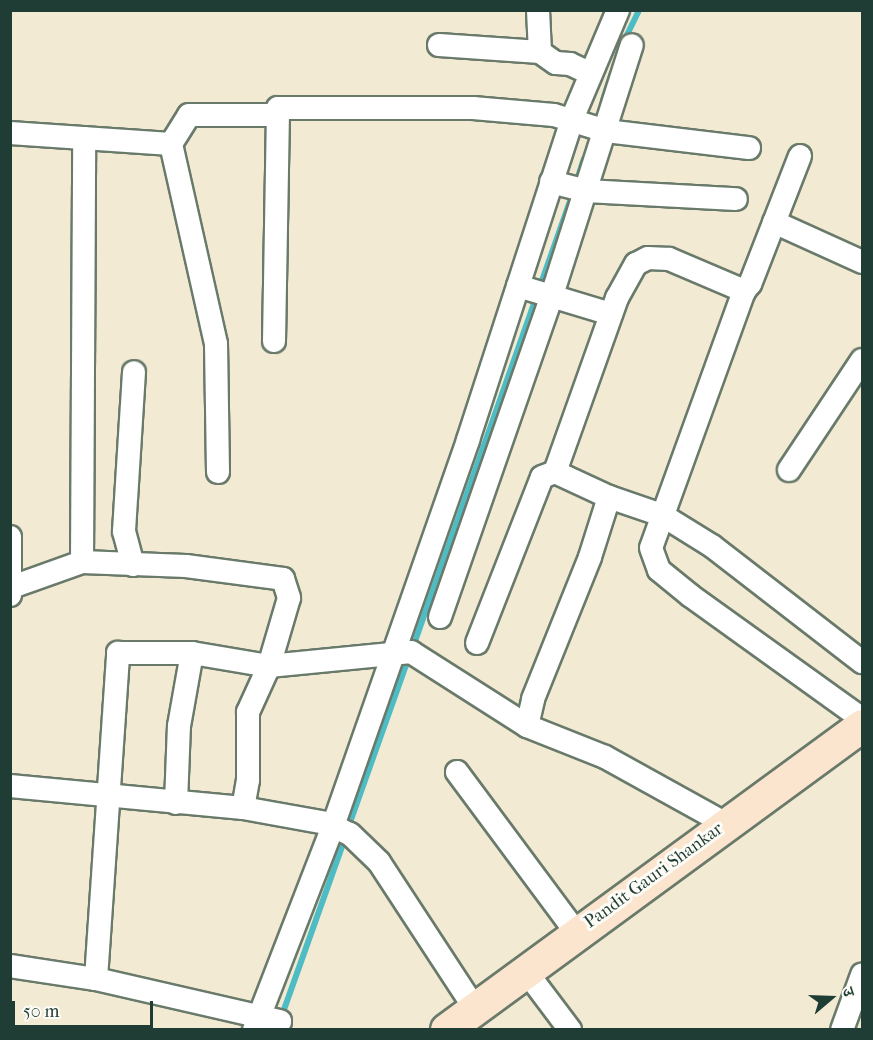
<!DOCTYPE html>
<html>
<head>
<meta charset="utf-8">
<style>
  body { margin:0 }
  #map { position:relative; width:873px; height:1040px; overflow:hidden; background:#f2ead2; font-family:"IM FELL French Canon","Noto Serif Devanagari",serif }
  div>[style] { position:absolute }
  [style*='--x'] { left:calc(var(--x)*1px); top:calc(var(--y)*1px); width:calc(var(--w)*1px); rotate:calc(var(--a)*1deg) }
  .stream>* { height:6px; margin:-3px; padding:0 3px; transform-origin:3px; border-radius:3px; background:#4ebcc4 }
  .roads { filter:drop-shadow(2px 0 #697a6b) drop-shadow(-2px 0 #697a6b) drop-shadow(0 2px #697a6b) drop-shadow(0 -2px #697a6b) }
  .street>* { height:22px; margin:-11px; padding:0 11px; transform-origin:11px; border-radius:11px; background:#fff }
  .secondary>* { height:32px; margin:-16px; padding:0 16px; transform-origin:16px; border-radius:16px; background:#fce5cf }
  span { translate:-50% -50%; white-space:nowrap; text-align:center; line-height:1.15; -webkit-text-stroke:6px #fdfcf7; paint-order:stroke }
  .street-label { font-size:18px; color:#1f3d34 }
  .frame { position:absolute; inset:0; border:12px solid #1f3d34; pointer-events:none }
  .north { position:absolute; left:801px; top:968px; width:60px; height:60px; -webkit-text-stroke:4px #fdfcf7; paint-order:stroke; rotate:71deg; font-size:16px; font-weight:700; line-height:24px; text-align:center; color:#1f3d34 }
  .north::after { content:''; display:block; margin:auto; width:21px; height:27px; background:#1f3d34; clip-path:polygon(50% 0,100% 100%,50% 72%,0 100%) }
  .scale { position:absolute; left:12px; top:1001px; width:141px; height:27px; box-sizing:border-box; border:3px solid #1f3d34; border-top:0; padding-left:8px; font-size:18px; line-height:21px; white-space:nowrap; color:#1f3d34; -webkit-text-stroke:4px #fdfcf7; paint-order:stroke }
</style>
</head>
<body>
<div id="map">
  <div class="stream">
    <div style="--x:624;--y:41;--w:34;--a:-64"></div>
    <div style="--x:603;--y:100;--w:28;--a:-72"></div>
    <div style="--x:576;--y:183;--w:25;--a:-72"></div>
    <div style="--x:413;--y:647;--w:481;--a:-70.6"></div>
    <div style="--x:348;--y:828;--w:182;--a:-70.4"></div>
    <div style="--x:281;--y:1018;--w:191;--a:-70.4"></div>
  </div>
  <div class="roads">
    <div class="street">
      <div style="--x:538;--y:10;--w:42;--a:87.3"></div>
      <div style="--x:439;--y:45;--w:101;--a:4"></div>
      <div style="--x:540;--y:52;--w:19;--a:35"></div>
      <div style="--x:556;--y:63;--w:14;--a:4"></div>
      <div style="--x:570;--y:64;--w:21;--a:25"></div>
      <div style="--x:10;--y:133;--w:161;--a:3.9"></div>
      <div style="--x:171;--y:144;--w:34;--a:-58"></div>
      <div style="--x:189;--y:115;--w:89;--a:0"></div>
      <div style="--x:171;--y:144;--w:205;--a:77.3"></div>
      <div style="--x:216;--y:344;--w:128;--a:89.1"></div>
      <div style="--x:800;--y:156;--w:137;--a:111.3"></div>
      <div style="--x:750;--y:284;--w:9;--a:131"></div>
      <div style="--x:744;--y:291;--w:273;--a:109.9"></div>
      <div style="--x:651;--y:548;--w:23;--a:70"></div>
      <div style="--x:659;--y:570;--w:41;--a:39.1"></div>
      <div style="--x:691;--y:596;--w:211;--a:35.7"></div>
      <div style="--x:551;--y:182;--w:36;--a:14"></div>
      <div style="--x:586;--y:191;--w:150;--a:3.1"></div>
      <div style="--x:774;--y:222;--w:97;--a:24.4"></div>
      <div style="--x:518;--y:286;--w:97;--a:16.8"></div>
      <div style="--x:274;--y:341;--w:233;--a:-89"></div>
      <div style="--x:278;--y:108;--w:195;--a:0"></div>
      <div style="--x:473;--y:108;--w:81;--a:4.9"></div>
      <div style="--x:554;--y:115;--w:54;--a:17.1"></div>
      <div style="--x:606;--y:131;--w:144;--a:6.8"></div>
      <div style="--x:789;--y:470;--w:132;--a:-56.4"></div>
      <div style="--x:555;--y:472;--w:185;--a:-70.4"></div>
      <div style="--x:617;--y:298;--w:39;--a:-61"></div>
      <div style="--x:636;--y:264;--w:13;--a:-27"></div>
      <div style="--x:648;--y:258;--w:21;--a:3"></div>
      <div style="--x:669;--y:259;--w:82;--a:23.1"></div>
      <div style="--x:10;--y:537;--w:58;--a:90"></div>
      <div style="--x:82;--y:562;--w:424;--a:-89.7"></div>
      <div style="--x:133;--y:565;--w:35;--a:-105"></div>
      <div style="--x:124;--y:531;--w:159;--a:-86.4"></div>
      <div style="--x:12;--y:587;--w:74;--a:-19.7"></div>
      <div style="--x:82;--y:562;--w:104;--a:2.2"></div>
      <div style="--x:186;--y:566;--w:98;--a:7.6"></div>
      <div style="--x:283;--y:579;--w:20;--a:72"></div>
      <div style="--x:289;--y:598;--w:71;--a:106.4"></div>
      <div style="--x:269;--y:666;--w:51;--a:114.5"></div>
      <div style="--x:248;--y:712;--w:68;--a:90"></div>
      <div style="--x:248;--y:780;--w:28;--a:100"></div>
      <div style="--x:440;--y:617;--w:341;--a:-70.8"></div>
      <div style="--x:552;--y:295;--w:262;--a:-72.3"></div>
      <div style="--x:477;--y:643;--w:178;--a:-68.6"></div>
      <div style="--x:542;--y:477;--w:14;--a:-21"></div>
      <div style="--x:555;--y:472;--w:60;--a:24.8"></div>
      <div style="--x:609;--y:497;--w:56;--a:18.8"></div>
      <div style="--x:662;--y:515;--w:59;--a:31.8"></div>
      <div style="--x:712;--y:546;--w:190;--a:37.7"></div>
      <div style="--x:527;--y:726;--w:28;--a:-77"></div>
      <div style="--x:533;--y:699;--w:153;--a:-68.1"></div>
      <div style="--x:590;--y:557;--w:63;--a:-72.4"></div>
      <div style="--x:457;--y:772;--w:199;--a:53.4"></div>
      <div style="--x:10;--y:786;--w:234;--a:5.4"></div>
      <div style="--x:243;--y:808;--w:84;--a:10.2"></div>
      <div style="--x:326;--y:823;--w:26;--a:25"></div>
      <div style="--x:350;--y:834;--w:40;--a:44"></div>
      <div style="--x:379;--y:862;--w:173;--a:56.8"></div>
      <div style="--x:176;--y:803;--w:77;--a:-87.8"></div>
      <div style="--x:179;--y:726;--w:74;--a:-79.9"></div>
      <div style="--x:10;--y:966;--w:87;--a:8.6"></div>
      <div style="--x:96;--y:979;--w:189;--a:12.9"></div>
      <div style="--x:525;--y:970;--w:75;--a:53.1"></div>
      <div style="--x:96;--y:979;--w:327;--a:-86.1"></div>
      <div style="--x:118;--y:653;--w:74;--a:0"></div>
      <div style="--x:192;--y:653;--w:78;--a:9.6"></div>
      <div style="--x:269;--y:666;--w:143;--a:-5.6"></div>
      <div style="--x:411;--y:652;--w:138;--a:32.5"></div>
      <div style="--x:527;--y:726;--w:84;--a:21.7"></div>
      <div style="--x:605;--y:757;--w:138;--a:29"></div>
      <div style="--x:254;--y:1030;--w:219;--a:-68.8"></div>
      <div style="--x:333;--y:826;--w:409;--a:-70.7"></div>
      <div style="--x:468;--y:440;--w:337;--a:-72"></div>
      <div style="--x:572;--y:119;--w:118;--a:-67.1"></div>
      <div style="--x:842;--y:1030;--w:59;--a:-70"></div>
    </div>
    <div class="secondary">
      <div style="--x:447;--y:1030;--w:514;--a:-36.22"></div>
    </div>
  </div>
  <div class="street-label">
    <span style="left:654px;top:876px;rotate:-36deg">Pandit Gauri Shankar</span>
  </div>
  <div class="frame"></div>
  <div class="north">उ</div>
  <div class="scale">50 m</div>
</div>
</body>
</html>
